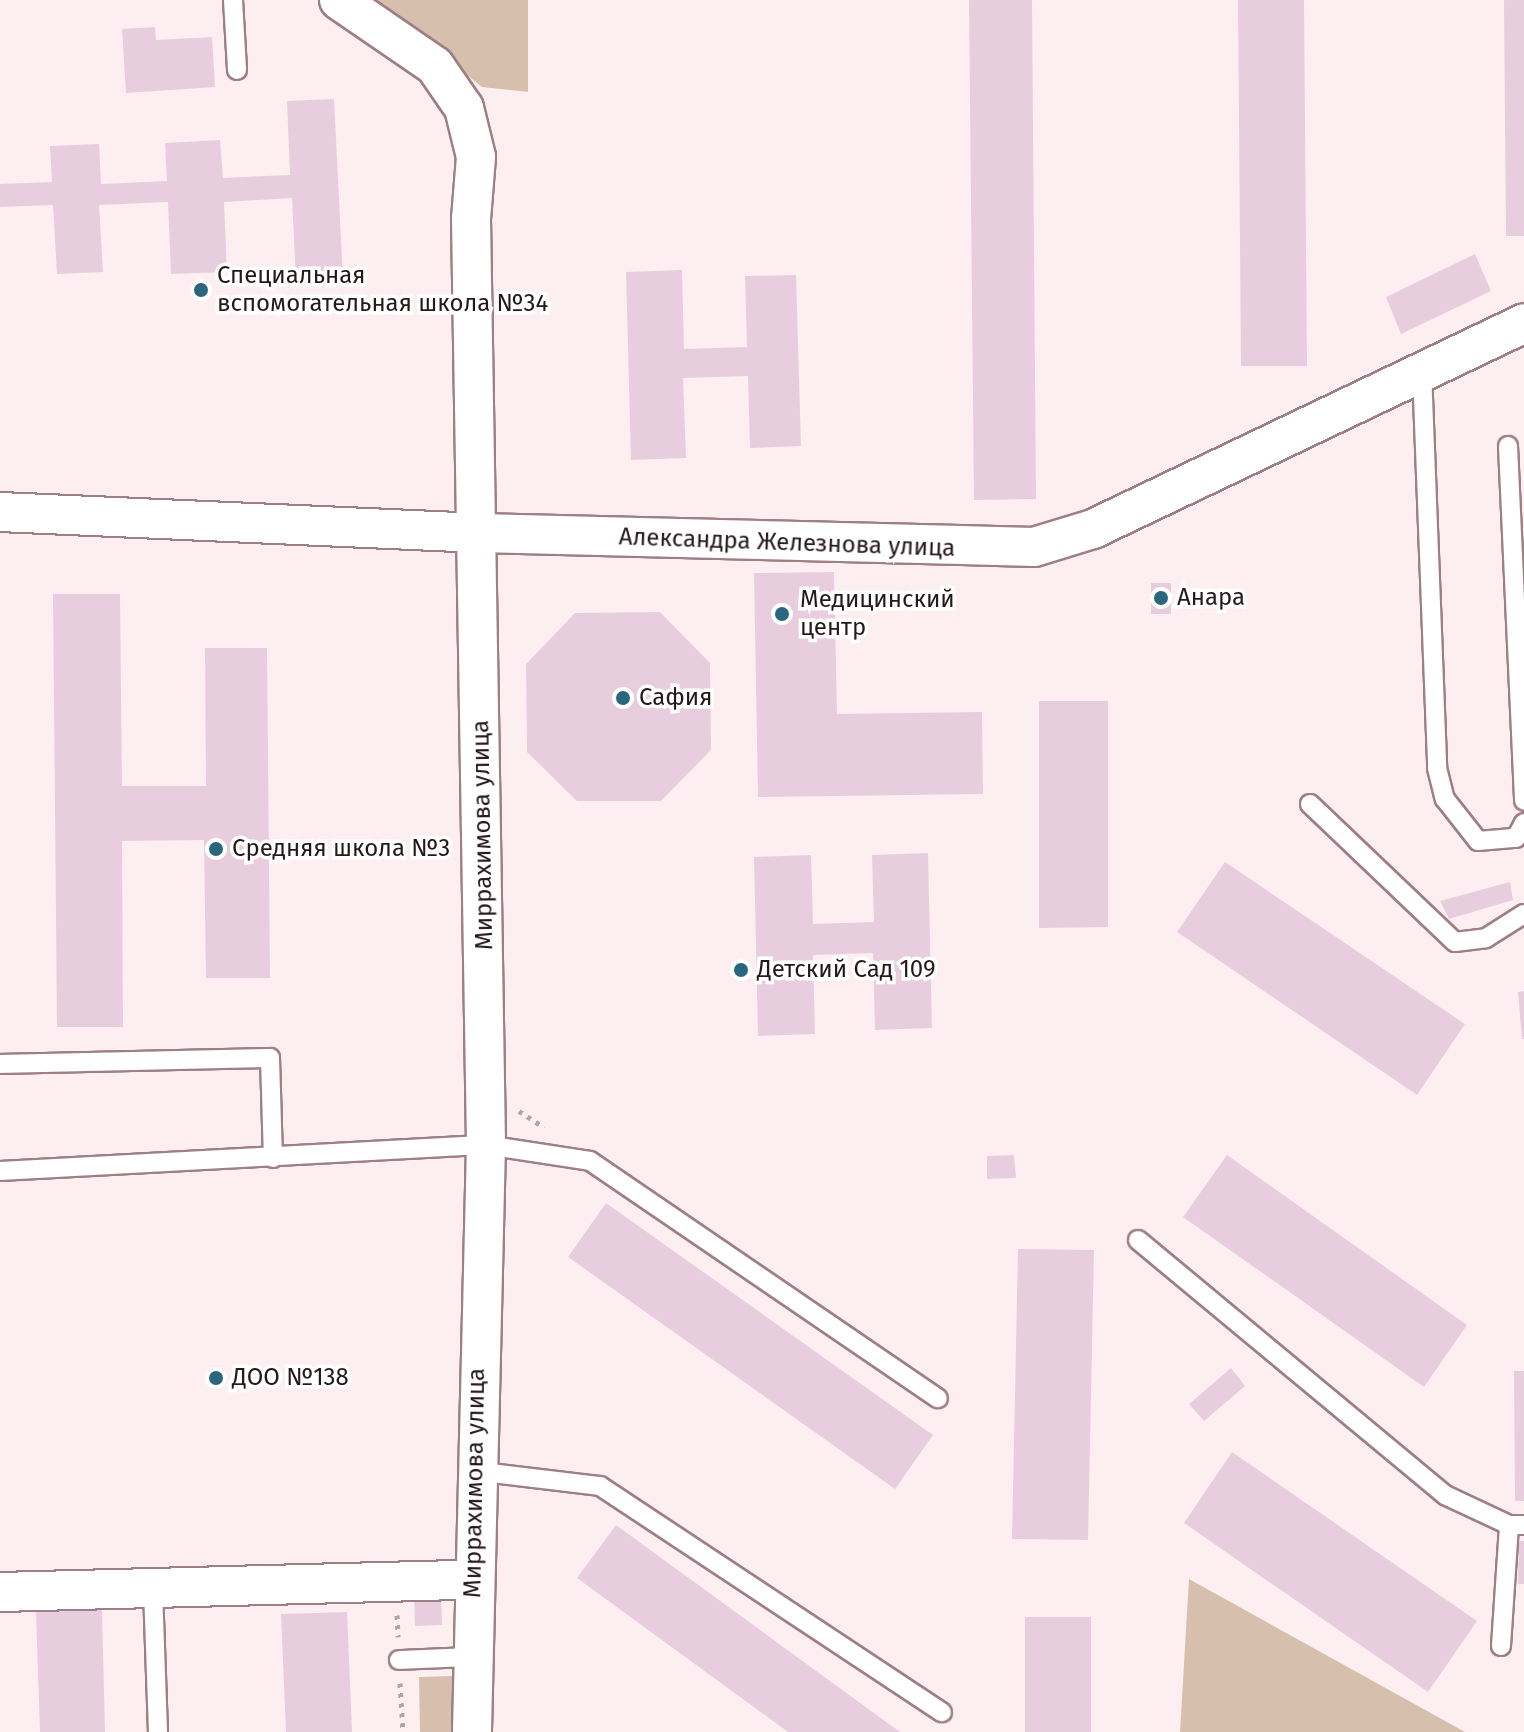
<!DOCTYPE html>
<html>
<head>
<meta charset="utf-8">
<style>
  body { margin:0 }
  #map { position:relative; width:1524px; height:1732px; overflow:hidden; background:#fdeff1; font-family:"Fira Sans",sans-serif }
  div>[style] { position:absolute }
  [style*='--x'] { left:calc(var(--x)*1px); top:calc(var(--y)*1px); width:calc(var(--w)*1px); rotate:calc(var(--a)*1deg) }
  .green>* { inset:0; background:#d6c0ad }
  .building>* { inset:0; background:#e8cddf }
  .path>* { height:5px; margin-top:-2.5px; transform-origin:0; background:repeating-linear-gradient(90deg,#b2a4a6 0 4px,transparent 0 10px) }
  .roads { filter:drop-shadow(2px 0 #9e7f85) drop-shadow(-2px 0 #9e7f85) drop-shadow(0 2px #9e7f85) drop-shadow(0 -2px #9e7f85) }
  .lane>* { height:18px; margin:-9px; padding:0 9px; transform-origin:9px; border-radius:9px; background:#fff }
  .street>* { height:38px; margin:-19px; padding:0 19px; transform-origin:19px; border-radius:19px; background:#fff }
  .dots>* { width:22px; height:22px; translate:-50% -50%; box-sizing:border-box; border:4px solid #fff; border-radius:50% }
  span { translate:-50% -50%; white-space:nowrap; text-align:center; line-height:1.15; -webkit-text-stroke:7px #fff; paint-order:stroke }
  .poi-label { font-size:24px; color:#24181a }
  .left { translate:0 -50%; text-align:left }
  .street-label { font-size:24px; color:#24181a }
</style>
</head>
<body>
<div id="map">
  <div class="green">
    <div style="clip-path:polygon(374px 0,528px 0,528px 92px,482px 87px)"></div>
    <div style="clip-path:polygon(1189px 1579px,1465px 1732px,1180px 1732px)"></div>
    <div style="clip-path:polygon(453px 1676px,454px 1732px,420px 1732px,419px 1677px)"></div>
  </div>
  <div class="building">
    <div style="clip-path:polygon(969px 0,1032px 0,1036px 499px,974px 500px)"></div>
    <div style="clip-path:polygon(1238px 0,1304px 0,1307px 366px,1241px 366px)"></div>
    <div style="clip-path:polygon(1504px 0,1524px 0,1524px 236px,1506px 236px)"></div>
    <div style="clip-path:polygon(155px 27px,156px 40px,212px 37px,215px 87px,126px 93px,122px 29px)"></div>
    <div style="clip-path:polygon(334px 99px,343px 279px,296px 281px,292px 198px,224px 202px,227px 272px,171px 274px,168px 202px,99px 205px,103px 272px,57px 274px,53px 205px,0 207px,0 184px,52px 182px,50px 146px,99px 144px,101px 184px,167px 181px,165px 143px,220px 140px,223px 178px,290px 175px,287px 101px)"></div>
    <div style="clip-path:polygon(1475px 254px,1491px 291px,1401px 334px,1386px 297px)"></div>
    <div style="clip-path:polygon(682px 270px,684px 349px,747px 347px,745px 276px,796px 275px,801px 446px,750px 448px,748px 376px,683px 378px,686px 458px,631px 460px,626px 272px)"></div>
    <div style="clip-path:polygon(834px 572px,837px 714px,982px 712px,983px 794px,758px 797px,754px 573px)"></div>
    <div style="clip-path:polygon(1151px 583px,1171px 583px,1171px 614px,1151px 614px)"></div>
    <div style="clip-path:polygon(53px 594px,120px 594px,122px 786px,206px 786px,205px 648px,267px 648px,270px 978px,206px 978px,204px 840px,122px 841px,123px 1027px,57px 1027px)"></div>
    <div style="clip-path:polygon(660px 612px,710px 663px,711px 750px,661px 801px,577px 801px,527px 752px,526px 664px,575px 613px)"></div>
    <div style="clip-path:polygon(1039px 701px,1108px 701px,1108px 927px,1039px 928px)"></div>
    <div style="clip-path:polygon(928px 853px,932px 1028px,875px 1030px,873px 953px,813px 955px,815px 1034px,758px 1036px,754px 857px,811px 855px,813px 924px,874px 922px,872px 855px)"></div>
    <div style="clip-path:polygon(1225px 862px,1465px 1024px,1417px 1095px,1177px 932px)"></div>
    <div style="clip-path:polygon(1510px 882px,1513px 900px,1449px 919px,1440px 901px)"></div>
    <div style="clip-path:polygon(1524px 991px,1524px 1039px,1522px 1039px,1518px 992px)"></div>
    <div style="clip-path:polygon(1014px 1155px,1016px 1178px,987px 1179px,987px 1156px)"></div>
    <div style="clip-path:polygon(1227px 1155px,1467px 1325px,1424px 1387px,1183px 1217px)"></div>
    <div style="clip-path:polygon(606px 1203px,933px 1435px,895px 1489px,568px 1257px)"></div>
    <div style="clip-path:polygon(1018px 1249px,1094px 1250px,1088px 1540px,1012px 1539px)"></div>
    <div style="clip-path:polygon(1231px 1368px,1245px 1386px,1204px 1421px,1189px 1404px)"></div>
    <div style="clip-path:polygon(1514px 1371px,1524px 1371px,1524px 1501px,1515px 1501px)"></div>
    <div style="clip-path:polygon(1232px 1452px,1477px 1621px,1428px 1692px,1184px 1523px)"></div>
    <div style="clip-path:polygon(616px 1525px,900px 1732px,788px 1732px,577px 1578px)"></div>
    <div style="clip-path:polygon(1519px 1541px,1524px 1541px,1524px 1584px,1518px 1584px)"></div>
    <div style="clip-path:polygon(414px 1592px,441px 1592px,442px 1625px,415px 1626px)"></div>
    <div style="clip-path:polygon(102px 1610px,105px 1732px,40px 1732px,36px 1612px)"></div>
    <div style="clip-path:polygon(347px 1612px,352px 1732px,286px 1732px,281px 1614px)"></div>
    <div style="clip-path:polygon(1025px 1617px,1091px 1617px,1091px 1732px,1025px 1732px)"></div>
  </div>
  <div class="path">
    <div style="--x:519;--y:1111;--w:30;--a:33"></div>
    <div style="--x:397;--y:1615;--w:22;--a:87"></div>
    <div style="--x:400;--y:1683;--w:49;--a:86.5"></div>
  </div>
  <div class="roads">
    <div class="lane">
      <div style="--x:233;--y:0;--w:70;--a:86.7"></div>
      <div style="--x:1422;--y:371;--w:397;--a:87.8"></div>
      <div style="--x:1437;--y:768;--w:32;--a:76"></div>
      <div style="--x:1445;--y:799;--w:53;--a:51.8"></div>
      <div style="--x:1478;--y:841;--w:38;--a:-5"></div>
      <div style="--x:1516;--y:838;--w:17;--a:-62"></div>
      <div style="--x:1508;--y:446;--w:355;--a:87.4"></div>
      <div style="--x:1310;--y:804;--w:200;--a:43.6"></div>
      <div style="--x:1455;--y:942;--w:31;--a:-7"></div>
      <div style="--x:1486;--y:938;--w:45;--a:-32.3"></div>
      <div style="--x:0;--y:1064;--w:270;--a:-1.3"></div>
      <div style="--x:270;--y:1058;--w:100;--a:88.3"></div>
      <div style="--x:0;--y:1171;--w:487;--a:-3.1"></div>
      <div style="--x:486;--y:1145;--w:105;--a:8.7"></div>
      <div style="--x:590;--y:1161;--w:421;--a:34.3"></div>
      <div style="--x:1138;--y:1240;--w:399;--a:39.7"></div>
      <div style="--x:1445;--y:1495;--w:71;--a:25.1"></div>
      <div style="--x:1509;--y:1525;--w:15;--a:0"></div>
      <div style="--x:474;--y:1471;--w:127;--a:6.8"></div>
      <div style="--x:600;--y:1486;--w:410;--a:33.5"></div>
      <div style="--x:153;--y:1589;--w:143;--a:88"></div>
      <div style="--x:1501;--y:1646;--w:121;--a:-86.2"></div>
      <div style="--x:399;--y:1660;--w:73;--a:-2.4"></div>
    </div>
    <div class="street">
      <div style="--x:339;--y:0;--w:116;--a:34.5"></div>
      <div style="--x:435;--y:66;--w:51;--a:55.4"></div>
      <div style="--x:464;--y:108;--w:50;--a:76.2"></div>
      <div style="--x:476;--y:157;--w:62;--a:94.6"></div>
      <div style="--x:471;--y:219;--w:926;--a:89.07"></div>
      <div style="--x:486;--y:1145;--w:587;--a:91.37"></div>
      <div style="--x:0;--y:512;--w:479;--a:2.5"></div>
      <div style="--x:479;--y:533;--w:555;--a:1.44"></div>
      <div style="--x:1034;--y:547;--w:62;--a:-17"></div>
      <div style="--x:1093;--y:529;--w:478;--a:-25.5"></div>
      <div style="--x:0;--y:1592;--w:472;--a:-1.5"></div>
    </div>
  </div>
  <div class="dots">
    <div style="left:201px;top:290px;background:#2a677e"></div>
    <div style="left:1161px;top:598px;background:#2a677e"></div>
    <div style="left:782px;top:614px;background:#2a677e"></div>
    <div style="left:623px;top:698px;background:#2a677e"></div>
    <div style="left:216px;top:849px;background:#2a677e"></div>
    <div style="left:741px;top:970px;background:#2a677e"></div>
    <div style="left:216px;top:1378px;background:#2a677e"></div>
  </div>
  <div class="poi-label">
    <span class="left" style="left:217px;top:290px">Специальная<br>вспомогательная школа №34</span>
    <span class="left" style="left:1177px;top:598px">Анара</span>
    <span class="left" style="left:800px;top:614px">Медицинский<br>центр</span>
    <span class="left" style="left:639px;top:698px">Сафия</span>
    <span class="left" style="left:232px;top:849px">Средняя школа №3</span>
    <span class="left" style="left:757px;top:970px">Детский Сад 109</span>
    <span class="left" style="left:232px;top:1378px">ДОО №138</span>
  </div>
  <div class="street-label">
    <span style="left:787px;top:543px;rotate:2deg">Александра Железнова улица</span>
    <span style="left:483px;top:835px;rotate:-91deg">Миррахимова улица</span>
    <span style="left:475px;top:1483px;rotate:-89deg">Миррахимова улица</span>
  </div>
</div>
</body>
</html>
